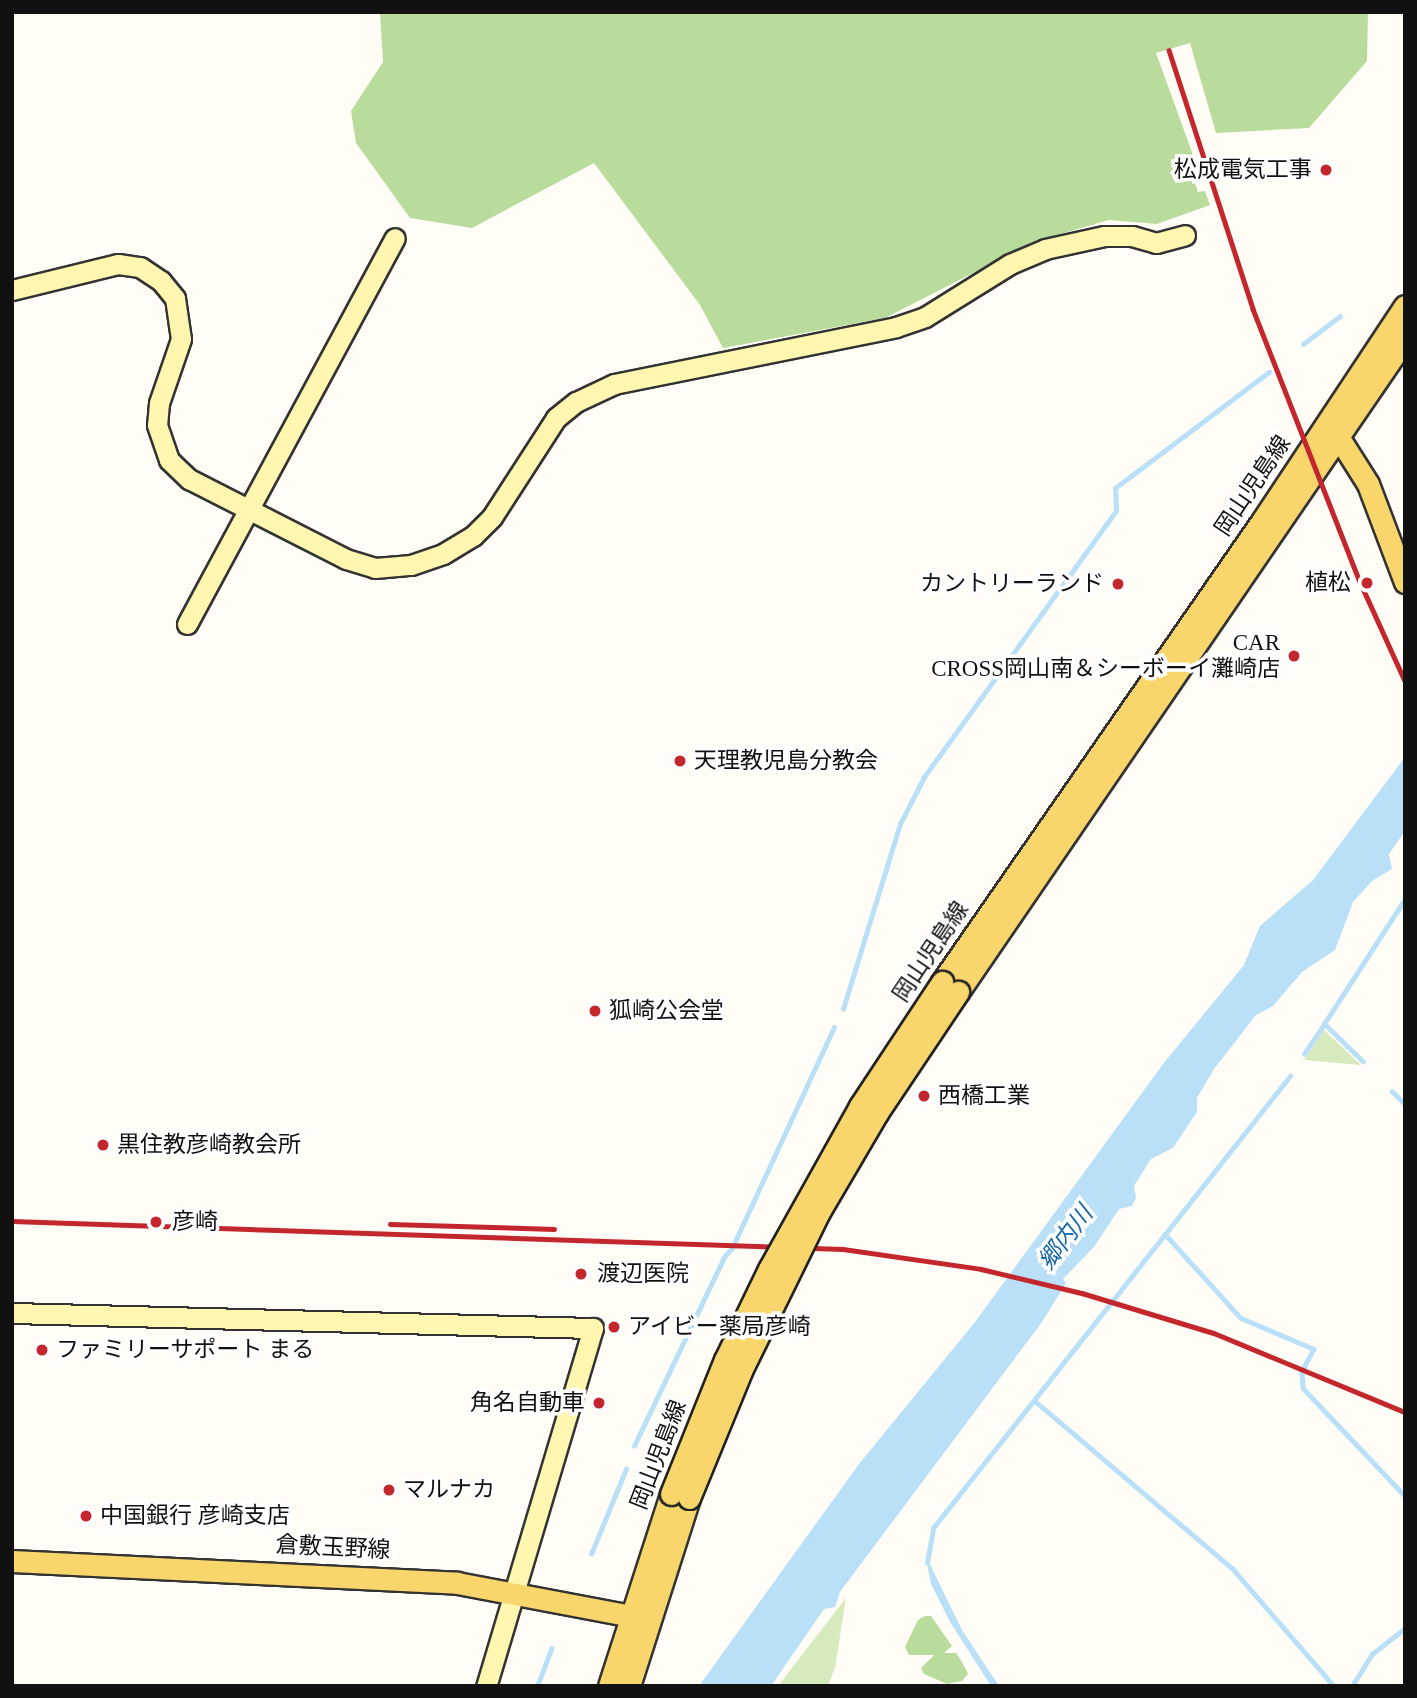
<!DOCTYPE html>
<html>
<head>
<meta charset="utf-8">
<style>
  body { margin:0 }
  #map { position:relative; width:1417px; height:1698px; overflow:hidden; background:#fffdf5; font-family:"Times New Roman","Noto Sans JP",serif }
  div>[style] { position:absolute }
  [style*='--x'] { left:calc(var(--x)*1px); top:calc(var(--y)*1px); width:calc(var(--w)*1px); rotate:calc(var(--a)*1deg) }
  .green>* { inset:0; background:#d5ebbd }
  .forest>* { inset:0; background:#b9dc9c }
  .water>* { inset:0; background:#b9e0f7 }
  .stream>* { height:4.5px; margin:-2.25px; padding:0 2.25px; transform-origin:2.25px; border-radius:2.25px; background:#b9e0f7 }
  .roads { filter:drop-shadow(2px 0 #333) drop-shadow(-2px 0 #333) drop-shadow(0 2px #333) drop-shadow(0 -2px #333) }
  .secondary>* { height:19px; margin:-9.5px; padding:0 9.5px; transform-origin:9.5px; border-radius:9.5px; background:#fff6b0 }
  .primary>* { height:21px; margin:-10.5px; padding:0 10.5px; transform-origin:10.5px; border-radius:10.5px; background:#f9d66b }
  .rail>* { height:4.5px; margin:-2.25px; padding:0 2.25px; transform-origin:2.25px; border-radius:2.25px; background:#c4262e }
  .bridges { filter:drop-shadow(2px 0 #222) drop-shadow(-2px 0 #222) drop-shadow(0 2px #222) drop-shadow(0 -2px #222) }
  .primary-bridge>* { height:21px; margin:-10.5px; padding:0 10.5px; transform-origin:10.5px; border-radius:10.5px; background:#f9d66b }
  .dots>* { width:19px; height:19px; translate:-50% -50%; box-sizing:border-box; border:4px solid #fff; border-radius:50% }
  span { translate:-50% -50%; white-space:nowrap; text-align:center; line-height:1.15; -webkit-text-stroke:7px #fff; paint-order:stroke }
  .poi-label { font-size:23px; color:#111 }
  .right { translate:-100% -50%; text-align:right }
  .left { translate:0 -50%; text-align:left }
  .street-label { font-size:23px; color:#111 }
  .water-label { font-size:24px; color:#1768a6; font-style:italic }
  .frame { position:absolute; inset:0; border:14px solid #111; pointer-events:none }
</style>
</head>
<body>
<div id="map">
  <div class="green">
    <div style="clip-path:polygon(1324px 1030px,1361px 1065px,1304px 1060px)"></div>
    <div style="clip-path:polygon(846px 1598px,835px 1668px,828px 1686px,778px 1686px)"></div>
  </div>
  <div class="forest">
    <div style="clip-path:polygon(380px 12px,1368px 12px,1367px 61px,1309px 128px,1216px 133px,1190px 43px,1156px 53px,1201px 177px,1194px 180px,1198px 192px,1205px 191px,1210px 205px,1157px 224px,1109px 220px,1036px 241px,885px 318px,723px 348px,700px 305px,594px 163px,472px 228px,410px 218px,356px 143px,351px 111px,383px 62px)"></div>
    <div style="clip-path:polygon(925px 1616px,931px 1616px,952px 1646px,944px 1653px,956px 1653px,962px 1662px,968px 1674px,962px 1681px,947px 1684px,924px 1674px,921px 1668px,934px 1655px,909px 1655px,905px 1647px,918px 1620px)"></div>
  </div>
  <div class="water">
    <div style="clip-path:polygon(1405px 757px,1405px 831px,1389px 854px,1392px 869px,1372px 881px,1353px 902px,1335px 950px,1302px 972px,1273px 1006px,1256px 1015px,1214px 1069px,1197px 1098px,1197px 1112px,1173px 1148px,1151px 1159px,1134px 1186px,1136px 1198px,1132px 1206px,1119px 1209px,1094px 1247px,1063px 1279px,1066px 1283px,1042px 1322px,840px 1592px,835px 1607px,824px 1609px,771px 1686px,699px 1686px,859px 1464px,975px 1322px,1163px 1064px,1244px 965px,1260px 926px,1313px 880px)"></div>
    <div style="clip-path:polygon(925px 1554px,962px 1630px,999px 1686px,991px 1686px,950px 1622px,931px 1584px)"></div>
  </div>
  <div class="stream">
    <div style="--x:1303;--y:344;--w:46;--a:-37.1"></div>
    <div style="--x:843;--y:1009;--w:194;--a:-72.9"></div>
    <div style="--x:900;--y:824;--w:53;--a:-62.9"></div>
    <div style="--x:924;--y:777;--w:328;--a:-54.2"></div>
    <div style="--x:1116;--y:511;--w:23;--a:-92"></div>
    <div style="--x:1115;--y:488;--w:193;--a:-37"></div>
    <div style="--x:1304;--y:1054;--w:36;--a:-56"></div>
    <div style="--x:1363;--y:1062;--w:54;--a:-135.7"></div>
    <div style="--x:1324;--y:1024;--w:149;--a:-57.1"></div>
    <div style="--x:1392;--y:1091;--w:18;--a:45"></div>
    <div style="--x:1165;--y:1234;--w:113;--a:47.9"></div>
    <div style="--x:1241;--y:1318;--w:79;--a:23"></div>
    <div style="--x:1314;--y:1349;--w:26;--a:118"></div>
    <div style="--x:1302;--y:1372;--w:16;--a:86"></div>
    <div style="--x:1303;--y:1388;--w:149;--a:46.6"></div>
    <div style="--x:1035;--y:1401;--w:260;--a:40.3"></div>
    <div style="--x:1233;--y:1569;--w:155;--a:49.2"></div>
    <div style="--x:634;--y:1446;--w:209;--a:-64.5"></div>
    <div style="--x:724;--y:1257;--w:12;--a:-48"></div>
    <div style="--x:732;--y:1248;--w:243;--a:-65.2"></div>
    <div style="--x:591;--y:1554;--w:92;--a:-67.6"></div>
    <div style="--x:927;--y:1563;--w:36;--a:-80"></div>
    <div style="--x:933;--y:1528;--w:576;--a:-51.7"></div>
    <div style="--x:537;--y:1686;--w:40;--a:-69"></div>
    <div style="--x:1352;--y:1686;--w:38;--a:-58"></div>
    <div style="--x:1372;--y:1654;--w:42;--a:-38.2"></div>
  </div>
  <div class="roads">
    <div class="secondary">
      <div style="--x:12;--y:290;--w:109;--a:-13.8"></div>
      <div style="--x:118;--y:264;--w:22;--a:8"></div>
      <div style="--x:140;--y:267;--w:25;--a:34"></div>
      <div style="--x:161;--y:281;--w:22;--a:51"></div>
      <div style="--x:175;--y:298;--w:41;--a:81.7"></div>
      <div style="--x:181;--y:339;--w:68;--a:109"></div>
      <div style="--x:159;--y:403;--w:22;--a:95"></div>
      <div style="--x:157;--y:425;--w:37;--a:71"></div>
      <div style="--x:169;--y:460;--w:28;--a:44"></div>
      <div style="--x:189;--y:479;--w:176;--a:27"></div>
      <div style="--x:346;--y:559;--w:30;--a:17"></div>
      <div style="--x:375;--y:568;--w:36;--a:-5"></div>
      <div style="--x:411;--y:565;--w:34;--a:-19"></div>
      <div style="--x:443;--y:554;--w:35;--a:-31"></div>
      <div style="--x:473;--y:536;--w:27;--a:-45"></div>
      <div style="--x:492;--y:517;--w:118;--a:-57.1"></div>
      <div style="--x:556;--y:418;--w:26;--a:-39"></div>
      <div style="--x:576;--y:402;--w:42;--a:-25.3"></div>
      <div style="--x:614;--y:384;--w:288;--a:-11.4"></div>
      <div style="--x:896;--y:327;--w:31;--a:-19"></div>
      <div style="--x:925;--y:317;--w:100;--a:-31.9"></div>
      <div style="--x:1010;--y:264;--w:38;--a:-23"></div>
      <div style="--x:1045;--y:249;--w:60;--a:-12.4"></div>
      <div style="--x:1104;--y:236;--w:28;--a:0"></div>
      <div style="--x:1132;--y:236;--w:25;--a:16"></div>
      <div style="--x:1156;--y:243;--w:30;--a:-15"></div>
      <div style="--x:187;--y:624;--w:438;--a:-61.7"></div>
      <div style="--x:12;--y:1313;--w:581;--a:1.48"></div>
      <div style="--x:593;--y:1328;--w:374;--a:106.6"></div>
    </div>
    <div class="primary">
      <div style="--x:1332;--y:427;--w:67;--a:57.7"></div>
      <div style="--x:1368;--y:484;--w:105;--a:69.3"></div>
      <div style="--x:942;--y:982;--w:561;--a:-55.23"></div>
      <div style="--x:1262;--y:521;--w:258;--a:-56.4"></div>
      <div style="--x:958;--y:992;--w:791;--a:-55.61"></div>
      <div style="--x:12;--y:1561;--w:446;--a:2.8"></div>
      <div style="--x:457;--y:1583;--w:194;--a:10.7"></div>
      <div style="--x:609;--y:1686;--w:202;--a:-72.1"></div>
      <div style="--x:629;--y:1686;--w:197;--a:-72.3"></div>
    </div>
  </div>
  <div class="rail">
    <div style="--x:1169;--y:50;--w:272;--a:72"></div>
    <div style="--x:1253;--y:309;--w:295;--a:68.6"></div>
    <div style="--x:1361;--y:584;--w:107;--a:65.6"></div>
    <div style="--x:12;--y:1221;--w:831;--a:1.93"></div>
    <div style="--x:843;--y:1249;--w:139;--a:8.2"></div>
    <div style="--x:981;--y:1269;--w:104;--a:13.4"></div>
    <div style="--x:1082;--y:1293;--w:138;--a:16.9"></div>
    <div style="--x:1214;--y:1333;--w:207;--a:22.5"></div>
    <div style="--x:390;--y:1224;--w:164;--a:1.7"></div>
  </div>
  <div class="bridges">
    <div class="primary-bridge">
      <div style="--x:671;--y:1494;--w:144;--a:-68.1"></div>
      <div style="--x:725;--y:1360;--w:101;--a:-64.2"></div>
      <div style="--x:769;--y:1269;--w:187;--a:-60.8"></div>
      <div style="--x:860;--y:1106;--w:149;--a:-56.5"></div>
      <div style="--x:689;--y:1498;--w:139;--a:-67.7"></div>
      <div style="--x:742;--y:1369;--w:175;--a:-63.9"></div>
      <div style="--x:819;--y:1212;--w:115;--a:-59.6"></div>
      <div style="--x:877;--y:1113;--w:146;--a:-56.2"></div>
    </div>
  </div>
  <div class="dots">
    <div style="left:1326px;top:170px;background:#c4262e"></div>
    <div style="left:1367px;top:583px;background:#c4262e"></div>
    <div style="left:1118px;top:584px;background:#c4262e"></div>
    <div style="left:1294px;top:656px;background:#c4262e"></div>
    <div style="left:680px;top:761px;background:#c4262e"></div>
    <div style="left:595px;top:1011px;background:#c4262e"></div>
    <div style="left:924px;top:1096px;background:#c4262e"></div>
    <div style="left:103px;top:1145px;background:#c4262e"></div>
    <div style="left:156px;top:1222px;background:#c4262e"></div>
    <div style="left:581px;top:1274px;background:#c4262e"></div>
    <div style="left:614px;top:1327px;background:#c4262e"></div>
    <div style="left:42px;top:1350px;background:#c4262e"></div>
    <div style="left:599px;top:1403px;background:#c4262e"></div>
    <div style="left:389px;top:1490px;background:#c4262e"></div>
    <div style="left:86px;top:1516px;background:#c4262e"></div>
  </div>
  <div class="poi-label">
    <span class="right" style="left:1312px;top:170px">松成電気工事</span>
    <span class="right" style="left:1351px;top:583px">植松</span>
    <span class="right" style="left:1104px;top:584px">カントリーランド</span>
    <span class="right" style="left:1280px;top:656px">CAR<br>CROSS岡山南＆シーボーイ灘崎店</span>
    <span class="left" style="left:694px;top:761px">天理教児島分教会</span>
    <span class="left" style="left:609px;top:1011px">狐崎公会堂</span>
    <span class="left" style="left:938px;top:1096px">西橋工業</span>
    <span class="left" style="left:117px;top:1145px">黒住教彦崎教会所</span>
    <span class="left" style="left:172px;top:1222px">彦崎</span>
    <span class="left" style="left:597px;top:1274px">渡辺医院</span>
    <span class="left" style="left:628px;top:1327px">アイビー薬局彦崎</span>
    <span class="left" style="left:56px;top:1350px">ファミリーサポート まる</span>
    <span class="right" style="left:585px;top:1403px">角名自動車</span>
    <span class="left" style="left:403px;top:1490px">マルナカ</span>
    <span class="left" style="left:100px;top:1516px">中国銀行 彦崎支店</span>
  </div>
  <div class="street-label">
    <span style="left:1253px;top:486px;rotate:-56deg">岡山児島線</span>
    <span style="left:931px;top:952px;rotate:-56deg">岡山児島線</span>
    <span style="left:659px;top:1455px;rotate:-69deg">岡山児島線</span>
    <span style="left:333px;top:1548px;rotate:3deg">倉敷玉野線</span>
  </div>
  <div class="water-label">
    <span style="left:1066px;top:1238px;rotate:-53deg">郷内川</span>
  </div>
  <div class="frame"></div>
</div>
</body>
</html>
